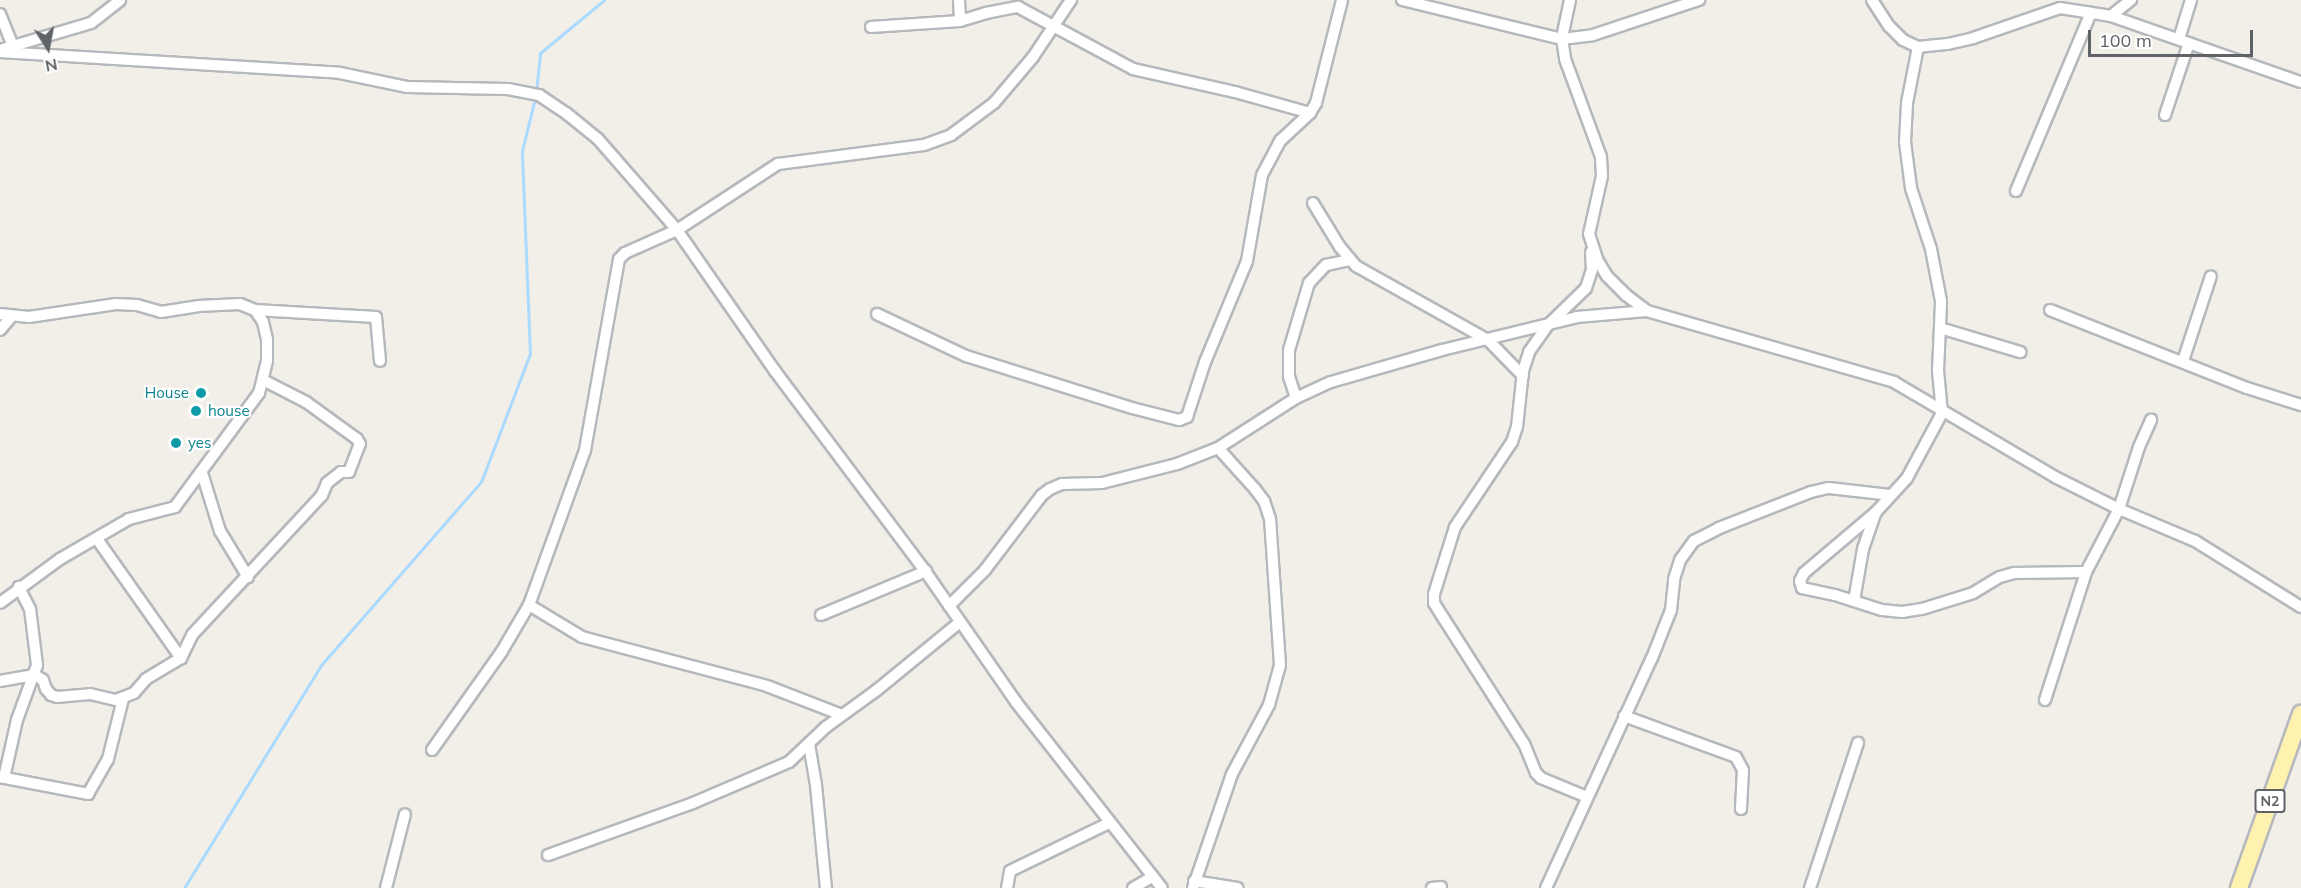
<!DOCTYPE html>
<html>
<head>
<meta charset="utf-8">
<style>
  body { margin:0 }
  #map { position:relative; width:2301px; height:888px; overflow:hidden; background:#f1efe8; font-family:Mulish,sans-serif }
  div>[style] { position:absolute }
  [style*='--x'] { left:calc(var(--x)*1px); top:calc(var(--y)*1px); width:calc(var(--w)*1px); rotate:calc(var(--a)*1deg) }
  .stream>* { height:3px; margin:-1.5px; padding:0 1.5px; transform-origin:1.5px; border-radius:1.5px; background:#aadaff }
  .roads { filter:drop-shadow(2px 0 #b5b8bc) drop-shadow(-2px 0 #b5b8bc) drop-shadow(0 2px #b5b8bc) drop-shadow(0 -2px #b5b8bc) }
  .minor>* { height:10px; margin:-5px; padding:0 5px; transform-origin:5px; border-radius:5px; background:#fff }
  .primary>* { height:16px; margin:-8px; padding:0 8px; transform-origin:8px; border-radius:8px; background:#fff2af }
  .dots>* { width:16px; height:16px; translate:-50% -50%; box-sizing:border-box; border:3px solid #fff; border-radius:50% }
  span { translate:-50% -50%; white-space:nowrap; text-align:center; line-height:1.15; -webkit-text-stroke:4.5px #fff; paint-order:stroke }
  .shield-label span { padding:2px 4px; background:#fff; border:2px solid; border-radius:4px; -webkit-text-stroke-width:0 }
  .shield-label { font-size:14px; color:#5f6368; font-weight:700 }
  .culture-label { font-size:15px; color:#0d838f }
  .right { translate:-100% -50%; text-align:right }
  .left { translate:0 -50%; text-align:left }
  .north { position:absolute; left:18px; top:18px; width:60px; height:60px; -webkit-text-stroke:4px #fff; paint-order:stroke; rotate:169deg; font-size:16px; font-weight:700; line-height:24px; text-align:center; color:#5f6368 }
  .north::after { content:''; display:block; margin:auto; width:21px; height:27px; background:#5f6368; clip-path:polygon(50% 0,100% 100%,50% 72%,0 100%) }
  .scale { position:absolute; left:2088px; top:30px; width:165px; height:27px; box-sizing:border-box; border:3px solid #5f6368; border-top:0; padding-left:8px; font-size:18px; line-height:21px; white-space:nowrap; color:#5f6368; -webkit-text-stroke:4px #fff; paint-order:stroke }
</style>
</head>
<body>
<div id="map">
  <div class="stream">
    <div style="--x:536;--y:92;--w:39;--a:-84"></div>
    <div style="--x:540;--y:53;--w:83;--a:-39.6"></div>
    <div style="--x:184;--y:888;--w:263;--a:-58.4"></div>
    <div style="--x:322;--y:664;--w:242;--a:-48.9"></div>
    <div style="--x:481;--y:482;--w:137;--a:-69.1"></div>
    <div style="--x:530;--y:354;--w:203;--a:-92.3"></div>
    <div style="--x:522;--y:151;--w:55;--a:-76.2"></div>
  </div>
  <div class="roads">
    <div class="minor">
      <div style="--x:959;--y:0;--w:21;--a:87"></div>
      <div style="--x:1402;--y:0;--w:165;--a:13.7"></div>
      <div style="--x:1562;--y:39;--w:31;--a:-7"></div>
      <div style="--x:1593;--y:35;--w:112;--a:-18.3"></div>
      <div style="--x:1570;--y:0;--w:40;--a:102"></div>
      <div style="--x:1562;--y:39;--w:20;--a:81"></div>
      <div style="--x:1565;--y:59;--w:104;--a:69.8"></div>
      <div style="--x:1601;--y:157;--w:19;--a:87"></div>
      <div style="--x:1602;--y:176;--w:59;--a:102.6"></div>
      <div style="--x:1589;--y:234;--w:28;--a:72"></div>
      <div style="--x:1598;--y:261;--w:17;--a:59"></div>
      <div style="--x:1607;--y:276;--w:27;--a:45"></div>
      <div style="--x:1626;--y:295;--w:26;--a:37"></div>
      <div style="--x:1647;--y:311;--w:257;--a:16"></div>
      <div style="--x:1894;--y:382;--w:187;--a:30.5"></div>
      <div style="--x:2055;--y:477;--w:72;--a:26.6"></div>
      <div style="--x:2119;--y:509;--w:82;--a:22.8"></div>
      <div style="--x:2195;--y:541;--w:125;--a:31.9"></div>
      <div style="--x:1872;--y:0;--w:31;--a:57"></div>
      <div style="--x:1889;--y:26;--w:20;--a:45"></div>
      <div style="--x:1903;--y:40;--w:17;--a:25"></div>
      <div style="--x:1918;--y:47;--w:30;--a:-6"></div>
      <div style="--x:1948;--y:44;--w:26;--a:-13"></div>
      <div style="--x:1973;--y:38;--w:92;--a:-19"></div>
      <div style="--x:2060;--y:8;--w:52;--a:8.9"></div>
      <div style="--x:2111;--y:16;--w:201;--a:19.2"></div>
      <div style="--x:0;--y:14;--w:35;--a:68"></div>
      <div style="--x:2111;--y:16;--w:26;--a:-39"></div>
      <div style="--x:871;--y:27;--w:89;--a:-3.9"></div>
      <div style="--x:960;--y:21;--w:27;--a:-17"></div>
      <div style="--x:986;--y:13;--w:33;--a:-11"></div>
      <div style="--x:1018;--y:7;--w:131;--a:28.3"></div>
      <div style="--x:1133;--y:69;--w:105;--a:12.7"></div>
      <div style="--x:1235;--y:92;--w:78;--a:15.6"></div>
      <div style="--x:2179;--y:39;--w:41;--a:-72.9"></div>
      <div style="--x:3;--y:49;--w:92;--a:-16.5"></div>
      <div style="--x:91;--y:23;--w:37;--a:-38"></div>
      <div style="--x:0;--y:52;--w:341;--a:3.5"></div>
      <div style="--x:340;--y:73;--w:68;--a:11.8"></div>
      <div style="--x:407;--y:87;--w:101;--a:1.1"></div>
      <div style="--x:508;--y:89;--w:32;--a:11"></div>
      <div style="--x:539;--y:95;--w:32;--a:34"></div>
      <div style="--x:566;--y:113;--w:41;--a:39.1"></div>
      <div style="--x:598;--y:139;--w:121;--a:49"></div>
      <div style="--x:677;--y:230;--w:172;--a:55.2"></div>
      <div style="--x:775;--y:371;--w:246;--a:53.1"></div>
      <div style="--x:923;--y:568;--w:163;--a:55.2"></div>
      <div style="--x:1016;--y:702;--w:236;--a:51.9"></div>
      <div style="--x:2165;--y:115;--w:76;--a:-71.6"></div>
      <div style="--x:2016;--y:191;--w:193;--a:-67.2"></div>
      <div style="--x:1313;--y:203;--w:52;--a:58.5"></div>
      <div style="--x:1340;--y:247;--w:25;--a:50"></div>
      <div style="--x:1356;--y:266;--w:151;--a:29.3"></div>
      <div style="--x:1488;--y:340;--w:50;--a:45.8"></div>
      <div style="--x:255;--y:310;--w:121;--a:3.3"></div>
      <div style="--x:376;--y:317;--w:44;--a:84.8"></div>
      <div style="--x:2050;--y:310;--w:212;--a:21.6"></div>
      <div style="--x:2247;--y:388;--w:57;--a:17.5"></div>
      <div style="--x:0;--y:314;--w:29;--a:6"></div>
      <div style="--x:29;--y:317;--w:88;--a:-8.5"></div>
      <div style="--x:116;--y:304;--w:21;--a:3"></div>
      <div style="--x:137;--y:305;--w:25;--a:16"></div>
      <div style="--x:161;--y:312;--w:37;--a:-9"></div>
      <div style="--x:198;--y:306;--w:42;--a:-2.7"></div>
      <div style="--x:240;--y:304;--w:16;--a:22"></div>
      <div style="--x:255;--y:310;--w:14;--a:56"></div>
      <div style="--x:263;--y:322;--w:17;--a:77"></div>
      <div style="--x:267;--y:339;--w:22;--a:90"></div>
      <div style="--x:267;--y:361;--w:33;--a:104"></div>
      <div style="--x:259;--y:393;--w:142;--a:126.4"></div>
      <div style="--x:175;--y:507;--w:48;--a:165.4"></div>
      <div style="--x:129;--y:519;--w:80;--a:149.9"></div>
      <div style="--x:60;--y:559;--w:74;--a:143.7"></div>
      <div style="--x:877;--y:314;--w:98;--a:25.3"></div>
      <div style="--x:966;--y:356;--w:174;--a:17.4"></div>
      <div style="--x:1132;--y:408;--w:49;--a:14.3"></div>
      <div style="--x:1179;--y:420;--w:9;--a:-21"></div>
      <div style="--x:1187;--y:417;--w:58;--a:-71.9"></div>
      <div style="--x:1205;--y:362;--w:109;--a:-67.4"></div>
      <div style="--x:1247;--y:261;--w:87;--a:-80.1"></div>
      <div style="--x:1262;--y:175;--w:40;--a:-62"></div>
      <div style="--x:1281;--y:140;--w:40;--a:-43"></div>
      <div style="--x:1310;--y:113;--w:12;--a:-59"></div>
      <div style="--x:1316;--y:103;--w:106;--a:-75.8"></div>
      <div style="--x:1940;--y:328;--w:84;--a:16.7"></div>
      <div style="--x:0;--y:330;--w:17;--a:-50"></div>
      <div style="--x:2183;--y:361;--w:89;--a:-71.8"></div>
      <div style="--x:1296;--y:398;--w:22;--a:-108"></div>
      <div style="--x:1289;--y:377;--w:27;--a:-90"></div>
      <div style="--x:1289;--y:350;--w:70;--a:-73.4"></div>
      <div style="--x:1309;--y:283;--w:25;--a:-47"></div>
      <div style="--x:1326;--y:265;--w:25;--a:-12"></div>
      <div style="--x:202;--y:473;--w:61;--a:72.8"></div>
      <div style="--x:220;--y:531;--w:54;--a:58.7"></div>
      <div style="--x:1876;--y:512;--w:94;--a:139.7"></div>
      <div style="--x:1804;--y:573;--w:9;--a:117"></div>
      <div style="--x:1800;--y:581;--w:7;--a:74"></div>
      <div style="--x:1802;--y:588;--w:34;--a:12"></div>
      <div style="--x:1835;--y:595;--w:49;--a:17.7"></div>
      <div style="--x:1882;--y:610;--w:20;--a:6"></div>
      <div style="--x:1902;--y:612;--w:20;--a:-9"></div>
      <div style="--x:1922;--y:609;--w:53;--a:-17.4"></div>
      <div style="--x:1973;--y:593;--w:31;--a:-31"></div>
      <div style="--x:2000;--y:577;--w:15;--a:-16"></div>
      <div style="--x:2014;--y:573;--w:72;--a:-0.8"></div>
      <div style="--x:2086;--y:572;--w:71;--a:-62.4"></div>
      <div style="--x:2119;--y:509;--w:65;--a:-72.1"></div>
      <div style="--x:2139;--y:447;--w:30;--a:-66"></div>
      <div style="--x:97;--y:539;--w:146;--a:54.8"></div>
      <div style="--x:1854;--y:601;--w:53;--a:-80.2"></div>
      <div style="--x:1863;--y:549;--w:39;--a:-71"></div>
      <div style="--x:1876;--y:512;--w:46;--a:-47.6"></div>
      <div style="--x:1907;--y:478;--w:74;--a:-61.7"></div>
      <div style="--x:1942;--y:413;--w:42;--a:-95.4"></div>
      <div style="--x:1938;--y:371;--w:70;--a:-87.5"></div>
      <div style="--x:1941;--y:301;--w:53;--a:-100.9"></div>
      <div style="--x:1931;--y:249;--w:64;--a:-108.2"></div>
      <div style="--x:1911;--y:188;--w:46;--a:-97.4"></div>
      <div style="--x:1905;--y:142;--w:39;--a:-87"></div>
      <div style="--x:1907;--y:103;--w:57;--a:-78.9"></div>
      <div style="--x:529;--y:605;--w:62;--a:31.1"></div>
      <div style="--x:582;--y:637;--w:191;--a:14.8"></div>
      <div style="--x:767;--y:686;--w:80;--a:21.1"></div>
      <div style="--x:949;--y:606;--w:51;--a:-45"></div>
      <div style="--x:985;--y:570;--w:94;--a:-52.8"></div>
      <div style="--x:1042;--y:495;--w:10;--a:-37"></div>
      <div style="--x:1050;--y:489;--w:13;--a:-23"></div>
      <div style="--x:1062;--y:484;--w:40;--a:-1.4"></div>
      <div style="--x:1102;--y:483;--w:77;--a:-14.2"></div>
      <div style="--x:1177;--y:464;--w:44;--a:-21.3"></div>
      <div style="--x:1218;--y:448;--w:93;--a:-32.7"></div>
      <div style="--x:1296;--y:398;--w:38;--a:-25"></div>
      <div style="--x:1331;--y:382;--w:116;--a:-16.1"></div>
      <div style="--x:1442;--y:350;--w:139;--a:-13.7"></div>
      <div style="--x:1577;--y:317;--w:70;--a:-4.9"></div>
      <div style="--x:821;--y:615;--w:114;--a:-22.7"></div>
      <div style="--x:0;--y:681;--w:36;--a:-10"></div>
      <div style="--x:35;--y:675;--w:9;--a:32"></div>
      <div style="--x:43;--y:680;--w:9;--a:72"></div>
      <div style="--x:46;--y:689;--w:8;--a:50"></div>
      <div style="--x:51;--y:695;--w:6;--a:18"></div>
      <div style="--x:57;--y:697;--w:33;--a:-5"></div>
      <div style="--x:90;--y:694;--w:27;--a:13"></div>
      <div style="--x:116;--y:700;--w:19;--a:-21"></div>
      <div style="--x:134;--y:693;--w:18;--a:-49"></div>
      <div style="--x:146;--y:679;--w:41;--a:-31"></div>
      <div style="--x:181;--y:658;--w:25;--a:-64"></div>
      <div style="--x:192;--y:635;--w:191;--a:-47.1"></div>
      <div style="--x:322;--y:495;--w:13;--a:-67"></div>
      <div style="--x:327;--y:483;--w:18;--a:-38"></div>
      <div style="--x:341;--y:472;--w:8;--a:0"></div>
      <div style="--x:349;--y:472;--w:30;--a:-69"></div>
      <div style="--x:360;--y:444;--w:6;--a:-121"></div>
      <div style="--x:357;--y:439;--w:63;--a:-144"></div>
      <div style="--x:306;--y:402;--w:48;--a:-152.9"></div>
      <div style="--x:2045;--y:700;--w:134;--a:-72.2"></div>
      <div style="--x:1624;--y:716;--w:119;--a:20.1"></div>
      <div style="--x:1736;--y:757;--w:15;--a:62"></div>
      <div style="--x:1743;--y:770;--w:39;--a:93"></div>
      <div style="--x:809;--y:744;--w:42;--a:80.3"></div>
      <div style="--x:816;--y:785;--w:103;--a:84.5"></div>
      <div style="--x:432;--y:750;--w:121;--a:-54.7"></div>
      <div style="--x:502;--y:651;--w:53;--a:-59.6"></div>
      <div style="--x:529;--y:605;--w:165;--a:-70.1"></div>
      <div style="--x:585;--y:450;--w:194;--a:-79.9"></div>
      <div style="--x:619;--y:259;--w:8;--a:-45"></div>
      <div style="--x:625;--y:253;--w:57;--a:-23.9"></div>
      <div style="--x:677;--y:230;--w:121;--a:-33.2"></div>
      <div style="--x:778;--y:164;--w:147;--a:-7.4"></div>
      <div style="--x:924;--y:145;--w:29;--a:-20"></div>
      <div style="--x:951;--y:135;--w:54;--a:-36.7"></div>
      <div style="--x:994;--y:103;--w:60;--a:-49.7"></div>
      <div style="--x:1033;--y:57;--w:69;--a:-56.3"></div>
      <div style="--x:0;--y:777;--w:90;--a:10.9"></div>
      <div style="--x:88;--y:794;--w:40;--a:-60.3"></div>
      <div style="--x:108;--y:759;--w:62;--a:-76"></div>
      <div style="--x:4;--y:778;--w:59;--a:-77.4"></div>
      <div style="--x:17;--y:720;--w:59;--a:-70"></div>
      <div style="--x:37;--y:665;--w:56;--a:-97.1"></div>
      <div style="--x:30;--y:609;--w:25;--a:-117"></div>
      <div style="--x:1587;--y:797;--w:50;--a:-157.6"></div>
      <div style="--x:1541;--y:778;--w:7;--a:-135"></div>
      <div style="--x:1536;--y:773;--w:31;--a:-112"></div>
      <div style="--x:1524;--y:744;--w:148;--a:-122.6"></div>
      <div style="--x:1444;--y:619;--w:19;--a:-122"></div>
      <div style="--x:1434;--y:603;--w:9;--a:-90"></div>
      <div style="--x:1434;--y:594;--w:70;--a:-72.6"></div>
      <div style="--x:1455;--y:527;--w:102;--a:-56.2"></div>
      <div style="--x:1512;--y:442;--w:16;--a:-72"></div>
      <div style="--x:1517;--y:427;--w:56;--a:-83.9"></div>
      <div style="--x:1523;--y:371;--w:20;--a:-72"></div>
      <div style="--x:1529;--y:352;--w:33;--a:-55"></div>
      <div style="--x:1548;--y:325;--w:53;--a:-44.2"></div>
      <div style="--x:1586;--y:288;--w:19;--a:-72"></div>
      <div style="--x:1592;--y:270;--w:18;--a:-93"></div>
      <div style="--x:548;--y:855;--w:154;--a:-19.7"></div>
      <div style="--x:693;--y:803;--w:104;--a:-23.1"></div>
      <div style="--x:789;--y:762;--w:51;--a:-43.4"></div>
      <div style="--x:826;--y:727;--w:63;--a:-36"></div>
      <div style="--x:877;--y:690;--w:106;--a:-39.3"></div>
      <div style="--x:1194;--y:881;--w:44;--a:9.2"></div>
      <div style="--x:386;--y:888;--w:76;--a:-75.6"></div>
      <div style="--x:1007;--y:888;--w:17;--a:-80"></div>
      <div style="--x:1010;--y:871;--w:110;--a:-25.9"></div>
      <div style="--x:1133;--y:888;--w:22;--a:-30"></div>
      <div style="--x:1193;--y:888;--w:120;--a:-71.1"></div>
      <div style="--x:1232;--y:774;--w:78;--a:-61.8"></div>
      <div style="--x:1269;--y:705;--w:41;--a:-74.6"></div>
      <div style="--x:1280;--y:665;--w:146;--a:-93.9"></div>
      <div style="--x:1270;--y:519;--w:19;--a:-108"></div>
      <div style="--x:1264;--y:501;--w:15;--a:-127"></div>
      <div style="--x:1255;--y:489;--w:55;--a:-132.1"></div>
      <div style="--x:1432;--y:888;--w:9;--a:-6"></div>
      <div style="--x:1546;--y:888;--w:253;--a:-65.3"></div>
      <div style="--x:1652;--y:658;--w:52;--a:-68.4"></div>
      <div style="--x:1671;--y:610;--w:31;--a:-84"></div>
      <div style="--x:1674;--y:579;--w:20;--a:-72"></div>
      <div style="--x:1680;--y:560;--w:24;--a:-54"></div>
      <div style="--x:1694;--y:541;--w:28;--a:-27"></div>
      <div style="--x:1719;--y:528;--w:99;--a:-21.4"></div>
      <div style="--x:1811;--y:492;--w:18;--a:-13"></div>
      <div style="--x:1829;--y:488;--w:61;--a:6.5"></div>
      <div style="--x:1810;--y:888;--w:153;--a:-71.7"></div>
    </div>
    <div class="primary">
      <div style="--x:2239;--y:888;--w:185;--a:-70.4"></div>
    </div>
  </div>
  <div class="dots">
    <div style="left:201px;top:393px;background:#0f9aa8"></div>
    <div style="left:196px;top:411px;background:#0f9aa8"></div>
    <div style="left:176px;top:443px;background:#0f9aa8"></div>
  </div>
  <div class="shield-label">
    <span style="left:2270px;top:801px">N2</span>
  </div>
  <div class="culture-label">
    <span class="right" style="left:189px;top:393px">House</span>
    <span class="left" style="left:208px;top:411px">house</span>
    <span class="left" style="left:188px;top:443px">yes</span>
  </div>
  <div class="north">N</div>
  <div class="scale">100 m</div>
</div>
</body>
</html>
